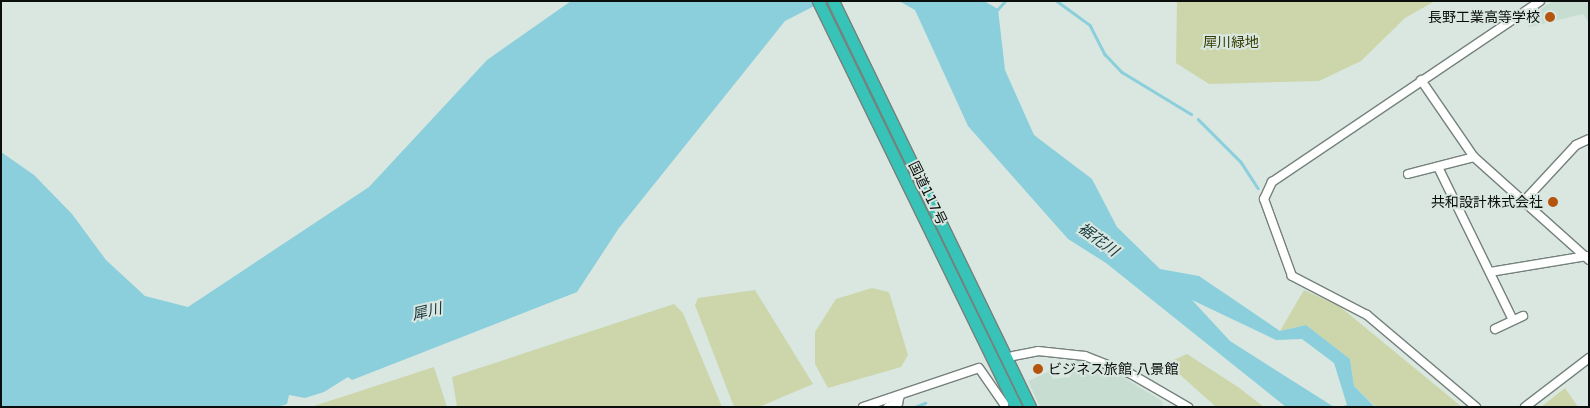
<!DOCTYPE html>
<html>
<head>
<meta charset="utf-8">
<style>
  body { margin:0 }
  #map { position:relative; width:1590px; height:408px; overflow:hidden; background:#d9e7e0; font-family:"DejaVu Sans","Noto Sans JP",sans-serif }
  div>[style] { position:absolute }
  [style*='--x'] { left:calc(var(--x)*1px); top:calc(var(--y)*1px); width:calc(var(--w)*1px); rotate:calc(var(--a)*1deg) }
  .built>* { inset:0; background:#c7ddd2 }
  .green>* { inset:0; background:#ccd6aa }
  .water>* { inset:0; background:#8bcfdc }
  .stream>* { height:2.5px; margin:-1.25px; padding:0 1.25px; transform-origin:1.25px; border-radius:1.25px; background:#8bcfdc }
  .roads { filter:drop-shadow(1px 0 #75817b) drop-shadow(-1px 0 #75817b) drop-shadow(0 1px #75817b) drop-shadow(0 -1px #75817b) }
  .minor>* { height:8px; margin:-4px; padding:0 4px; transform-origin:4px; border-radius:4px; background:#fff }
  .highway>* { height:11px; margin:-5.5px; padding:0 5.5px; transform-origin:5.5px; border-radius:5.5px; background:#38c3b9 }
  .dots>* { width:14px; height:14px; translate:-50% -50%; box-sizing:border-box; border:2px solid #d9e7e0; border-radius:50% }
  span { translate:-50% -50%; white-space:nowrap; text-align:center; line-height:1.15; -webkit-text-stroke:4px #d9e7e0; paint-order:stroke }
  .poi-label { font-size:14px; color:#0a0e0c }
  .right { translate:-100% -50%; text-align:right }
  .left { translate:0 -50%; text-align:left }
  .park-label { font-size:14px; color:#343d00 }
  .street-label { font-size:14px; color:#0a0e0c }
  .water-label { font-size:15px; color:#113339; font-style:italic }
  .frame { position:absolute; inset:0; border:2px solid #0a0e0c; pointer-events:none }
</style>
</head>
<body>
<div id="map">
  <div class="built">
    <div style="clip-path:polygon(1553px 1px,1589px 1px,1589px 23px,1583px 14px,1529px 27px,1525px 20px)"></div>
    <div style="clip-path:polygon(1075px 360px,1121px 376px,1162px 401px,1163px 407px,1040px 407px,1028px 381px,1050px 371px,1053px 379px,1070px 377px)"></div>
  </div>
  <div class="green">
    <div style="clip-path:polygon(1177px 1px,1435px 1px,1405px 18px,1361px 61px,1319px 81px,1209px 84px,1176px 63px)"></div>
    <div style="clip-path:polygon(872px 288px,889px 292px,908px 355px,901px 367px,828px 388px,815px 364px,815px 332px,836px 299px)"></div>
    <div style="clip-path:polygon(755px 290px,813px 384px,759px 407px,734px 407px,695px 305px,698px 298px)"></div>
    <div style="clip-path:polygon(1304px 290px,1339px 306px,1462px 407px,1376px 407px,1354px 386px,1350px 359px,1306px 325px,1280px 331px)"></div>
    <div style="clip-path:polygon(674px 304px,683px 313px,722px 407px,457px 407px,452px 377px)"></div>
    <div style="clip-path:polygon(1187px 354px,1238px 387px,1264px 407px,1216px 407px,1167px 363px)"></div>
    <div style="clip-path:polygon(434px 367px,447px 407px,311px 407px)"></div>
    <div style="clip-path:polygon(1565px 388px,1578px 407px,1541px 407px)"></div>
  </div>
  <div class="water">
    <div style="clip-path:polygon(571px 1px,824px 1px,785px 21px,619px 228px,577px 292px,352px 380px,348px 377px,324px 392px,305px 398px,289px 395px,287px 404px,278px 407px,1px 407px,1px 152px,34px 175px,72px 214px,106px 260px,145px 296px,188px 307px,369px 187px,487px 60px)"></div>
    <div style="clip-path:polygon(899px 1px,984px 1px,998px 9px,1005px 70px,1034px 135px,1092px 179px,1117px 227px,1160px 269px,1199px 276px,1280px 331px,1306px 325px,1350px 359px,1354px 386px,1375px 407px,1340px 407px,1347px 405px,1334px 363px,1302px 339px,1276px 340px,1192px 300px,1230px 341px,1334px 407px,1286px 407px,1106px 263px,1068px 239px,968px 126px,915px 10px)"></div>
  </div>
  <div class="stream">
    <div style="--x:1057;--y:1;--w:41;--a:36"></div>
    <div style="--x:1090;--y:25;--w:33;--a:63"></div>
    <div style="--x:1105;--y:54;--w:25;--a:47"></div>
    <div style="--x:1122;--y:72;--w:81;--a:31.3"></div>
    <div style="--x:996;--y:11;--w:13;--a:-48"></div>
    <div style="--x:1198;--y:119;--w:61;--a:45"></div>
    <div style="--x:1241;--y:162;--w:31;--a:57"></div>
    <div style="--x:915;--y:407;--w:11;--a:-22"></div>
  </div>
  <div class="roads">
    <div class="minor">
      <div style="--x:1421;--y:80;--w:93;--a:55.5"></div>
      <div style="--x:1474;--y:157;--w:154;--a:41.8"></div>
      <div style="--x:1438;--y:167;--w:170;--a:63.9"></div>
      <div style="--x:1408;--y:174;--w:68;--a:-14.4"></div>
      <div style="--x:1524;--y:201;--w:76;--a:-47.1"></div>
      <div style="--x:1576;--y:145;--w:14;--a:-25"></div>
      <div style="--x:1490;--y:272;--w:98;--a:-9.4"></div>
      <div style="--x:1495;--y:329;--w:31;--a:-25"></div>
      <div style="--x:1013;--y:356;--w:25;--a:-11"></div>
      <div style="--x:1038;--y:351;--w:47;--a:6.1"></div>
      <div style="--x:1085;--y:356;--w:49;--a:21.4"></div>
      <div style="--x:1131;--y:374;--w:66;--a:30.1"></div>
      <div style="--x:863;--y:407;--w:122;--a:-18.6"></div>
      <div style="--x:979;--y:368;--w:44;--a:55.2"></div>
      <div style="--x:888;--y:407;--w:11;--a:-22"></div>
      <div style="--x:898;--y:403;--w:8;--a:-76"></div>
      <div style="--x:1476;--y:407;--w:143;--a:-139.8"></div>
      <div style="--x:1367;--y:315;--w:85;--a:-152.5"></div>
      <div style="--x:1292;--y:276;--w:82;--a:-110"></div>
      <div style="--x:1264;--y:199;--w:19;--a:-65"></div>
      <div style="--x:1272;--y:182;--w:323;--a:-34"></div>
      <div style="--x:1525;--y:407;--w:81;--a:-37.4"></div>
    </div>
    <div class="highway">
      <div style="--x:818;--y:1;--w:452;--a:64"></div>
      <div style="--x:833;--y:1;--w:451;--a:64.1"></div>
    </div>
  </div>
  <div class="dots">
    <div style="left:1550px;top:17px;background:#b4540e"></div>
    <div style="left:1553px;top:202px;background:#b4540e"></div>
    <div style="left:1038px;top:369px;background:#b4540e"></div>
  </div>
  <div class="poi-label">
    <span class="right" style="left:1540px;top:17px">長野工業高等学校</span>
    <span class="right" style="left:1543px;top:202px">共和設計株式会社</span>
    <span class="left" style="left:1048px;top:369px">ビジネス旅館 八景館</span>
  </div>
  <div class="park-label">
    <span style="left:1231px;top:42px">犀川緑地</span>
  </div>
  <div class="street-label">
    <span style="left:928px;top:193px;rotate:64deg">国道117号</span>
  </div>
  <div class="water-label">
    <span style="left:1098px;top:240px;rotate:36deg">裾花川</span>
    <span style="left:427px;top:312px;rotate:-13deg">犀川</span>
  </div>
  <div class="frame"></div>
</div>
</body>
</html>
